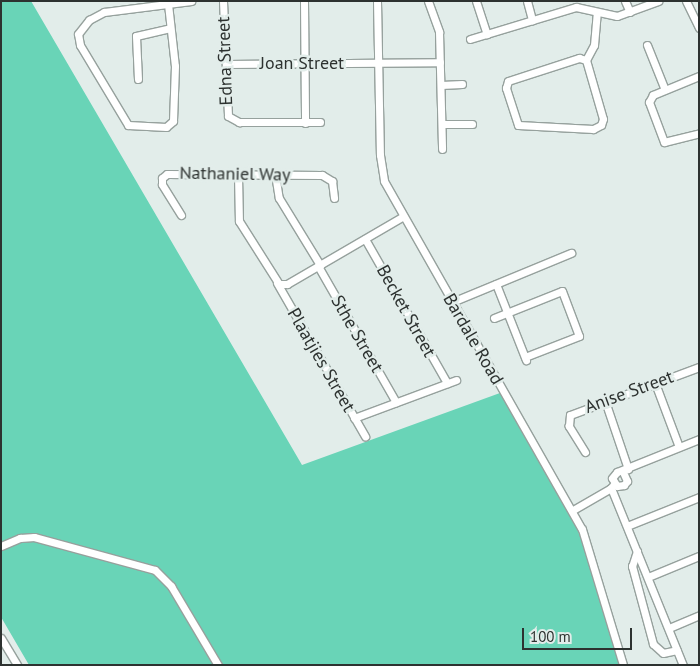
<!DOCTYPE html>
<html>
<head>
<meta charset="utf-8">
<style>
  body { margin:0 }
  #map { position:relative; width:700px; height:666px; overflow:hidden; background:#e2edea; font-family:"PT Sans",sans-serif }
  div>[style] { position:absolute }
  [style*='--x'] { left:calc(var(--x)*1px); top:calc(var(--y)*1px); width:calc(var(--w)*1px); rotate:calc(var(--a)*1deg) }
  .green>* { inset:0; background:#69d4b7 }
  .roads { filter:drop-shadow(1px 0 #96a19d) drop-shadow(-1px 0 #96a19d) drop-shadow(0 1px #96a19d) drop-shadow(0 -1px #96a19d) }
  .minor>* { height:7px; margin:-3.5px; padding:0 3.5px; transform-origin:3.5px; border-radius:3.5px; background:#fff }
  span { translate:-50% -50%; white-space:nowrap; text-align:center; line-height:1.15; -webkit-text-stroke:5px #e2edea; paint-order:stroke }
  .street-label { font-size:18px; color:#2d3230 }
  .frame { position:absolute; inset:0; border:2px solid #2d3230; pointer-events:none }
  .scale { position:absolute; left:522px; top:628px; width:110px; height:22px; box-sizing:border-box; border:2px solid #2d3230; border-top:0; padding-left:6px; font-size:15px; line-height:18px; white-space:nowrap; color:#2d3230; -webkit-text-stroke:4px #e2edea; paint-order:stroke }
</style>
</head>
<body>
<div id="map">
  <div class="green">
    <div style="clip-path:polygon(1px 1px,31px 1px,302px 465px,500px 393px,573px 519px,588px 556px,620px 665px,29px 665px,1px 617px)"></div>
  </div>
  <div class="roads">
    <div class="minor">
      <div style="--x:223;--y:1;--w:115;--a:87.5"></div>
      <div style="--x:228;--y:116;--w:13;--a:29"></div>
      <div style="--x:239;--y:122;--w:81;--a:0"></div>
      <div style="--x:304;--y:1;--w:122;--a:89.5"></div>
      <div style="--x:377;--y:1;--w:154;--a:88.9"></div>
      <div style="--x:380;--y:155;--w:26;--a:81"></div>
      <div style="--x:384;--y:181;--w:400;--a:60.4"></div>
      <div style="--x:582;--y:529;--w:142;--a:73.2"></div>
      <div style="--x:428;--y:1;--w:33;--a:70"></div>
      <div style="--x:439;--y:32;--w:117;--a:88.5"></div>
      <div style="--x:476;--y:1;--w:35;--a:72"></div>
      <div style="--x:527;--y:1;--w:20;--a:75"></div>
      <div style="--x:625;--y:1;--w:12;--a:66"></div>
      <div style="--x:686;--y:1;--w:30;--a:64"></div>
      <div style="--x:168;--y:4;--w:62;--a:83.6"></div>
      <div style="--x:175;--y:66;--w:55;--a:92.1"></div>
      <div style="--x:173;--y:121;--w:9;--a:139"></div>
      <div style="--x:166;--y:127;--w:38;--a:-177"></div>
      <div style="--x:128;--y:125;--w:93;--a:-121"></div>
      <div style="--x:80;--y:45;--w:11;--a:-100"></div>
      <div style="--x:78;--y:34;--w:18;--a:-52"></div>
      <div style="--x:89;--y:20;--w:17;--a:-28"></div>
      <div style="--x:104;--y:12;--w:88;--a:-7.2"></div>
      <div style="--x:470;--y:39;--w:111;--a:-16.8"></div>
      <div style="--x:576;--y:7;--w:42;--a:12.4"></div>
      <div style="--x:617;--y:16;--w:44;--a:-20.1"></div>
      <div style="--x:647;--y:45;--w:48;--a:68.2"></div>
      <div style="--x:579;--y:58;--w:7;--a:16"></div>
      <div style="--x:586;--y:60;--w:61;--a:73.9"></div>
      <div style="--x:603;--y:119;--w:6;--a:108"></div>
      <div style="--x:601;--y:125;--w:9;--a:153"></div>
      <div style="--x:593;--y:129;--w:75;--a:-176.9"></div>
      <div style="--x:518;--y:125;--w:39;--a:-108"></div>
      <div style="--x:506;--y:88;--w:7;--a:-74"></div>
      <div style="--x:508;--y:81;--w:75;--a:-17.9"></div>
      <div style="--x:586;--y:60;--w:17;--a:-62"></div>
      <div style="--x:594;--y:45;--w:33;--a:-85"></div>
      <div style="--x:226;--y:64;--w:214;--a:-0.5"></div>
      <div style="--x:699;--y:76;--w:50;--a:157.6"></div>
      <div style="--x:653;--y:95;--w:8;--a:120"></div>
      <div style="--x:649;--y:102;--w:43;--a:69.4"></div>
      <div style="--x:664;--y:142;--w:36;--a:-14"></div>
      <div style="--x:138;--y:79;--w:43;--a:-92.7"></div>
      <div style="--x:136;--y:36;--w:35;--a:-13"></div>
      <div style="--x:441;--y:85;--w:21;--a:-3"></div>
      <div style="--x:442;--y:124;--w:30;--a:0"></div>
      <div style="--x:275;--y:174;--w:24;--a:81"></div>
      <div style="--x:279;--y:198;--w:79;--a:58.5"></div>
      <div style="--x:238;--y:175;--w:46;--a:88.8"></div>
      <div style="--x:239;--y:221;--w:75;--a:57.6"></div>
      <div style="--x:279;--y:284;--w:8;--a:0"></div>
      <div style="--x:287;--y:284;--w:133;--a:-30.2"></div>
      <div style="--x:181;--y:215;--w:36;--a:-122"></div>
      <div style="--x:162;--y:184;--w:6;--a:-90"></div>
      <div style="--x:162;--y:178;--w:6;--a:-39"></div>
      <div style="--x:167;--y:174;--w:155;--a:0.4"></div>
      <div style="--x:322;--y:175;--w:12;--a:31"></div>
      <div style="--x:332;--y:181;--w:17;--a:83"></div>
      <div style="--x:365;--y:239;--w:166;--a:60.3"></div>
      <div style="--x:318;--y:266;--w:157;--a:60.2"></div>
      <div style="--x:277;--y:283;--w:177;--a:60.1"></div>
      <div style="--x:496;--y:284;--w:82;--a:68.5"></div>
      <div style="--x:452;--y:302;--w:129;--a:-22.4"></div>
      <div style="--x:494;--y:318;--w:73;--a:-21.7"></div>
      <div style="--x:562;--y:291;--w:48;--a:69.3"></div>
      <div style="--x:579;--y:336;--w:58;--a:158.7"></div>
      <div style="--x:655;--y:383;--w:68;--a:69.4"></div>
      <div style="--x:605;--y:401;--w:72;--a:71.3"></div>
      <div style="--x:354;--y:418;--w:109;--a:-20.4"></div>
      <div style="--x:585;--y:452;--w:31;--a:-122"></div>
      <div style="--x:569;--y:426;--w:11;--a:-85"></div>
      <div style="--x:570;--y:415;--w:138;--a:-20.4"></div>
      <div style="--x:623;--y:472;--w:10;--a:66"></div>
      <div style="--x:627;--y:481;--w:5;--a:127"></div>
      <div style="--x:624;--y:485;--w:7;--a:172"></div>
      <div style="--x:617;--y:486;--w:9;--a:-122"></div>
      <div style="--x:612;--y:478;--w:8;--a:-50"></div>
      <div style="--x:617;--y:472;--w:88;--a:-21.9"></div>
      <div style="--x:614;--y:484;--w:5;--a:127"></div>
      <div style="--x:611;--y:488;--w:191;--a:67.9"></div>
      <div style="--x:573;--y:510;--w:44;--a:-30.1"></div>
      <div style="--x:627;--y:526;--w:78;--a:-21.9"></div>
      <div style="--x:1;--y:546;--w:21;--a:-23"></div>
      <div style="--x:20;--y:538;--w:14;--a:-4"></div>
      <div style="--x:34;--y:537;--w:125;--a:15.3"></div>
      <div style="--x:155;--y:570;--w:23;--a:45"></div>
      <div style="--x:171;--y:586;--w:92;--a:59.3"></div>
      <div style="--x:637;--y:551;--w:16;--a:108"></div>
      <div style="--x:632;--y:566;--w:81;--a:74.9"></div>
      <div style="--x:653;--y:644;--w:13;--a:42"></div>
      <div style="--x:663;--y:653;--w:14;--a:-12"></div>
      <div style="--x:648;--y:577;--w:55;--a:-22.4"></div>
      <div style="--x:669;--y:628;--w:33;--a:-23"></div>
      <div style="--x:1;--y:638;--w:31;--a:59"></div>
    </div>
  </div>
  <div class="street-label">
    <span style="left:225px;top:61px;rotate:-92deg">Edna Street</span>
    <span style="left:302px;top:63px">Joan Street</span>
    <span style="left:235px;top:174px;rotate:1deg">Nathaniel Way</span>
    <span style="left:406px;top:311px;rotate:61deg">Becket Street</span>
    <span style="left:357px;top:334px;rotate:60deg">Sthe Street</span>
    <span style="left:473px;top:339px;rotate:60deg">Bardale Road</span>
    <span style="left:321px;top:360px;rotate:60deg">Plaatjies Street</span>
    <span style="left:629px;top:392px;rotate:-20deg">Anise Street</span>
  </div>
  <div class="frame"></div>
  <div class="scale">100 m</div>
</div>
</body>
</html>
